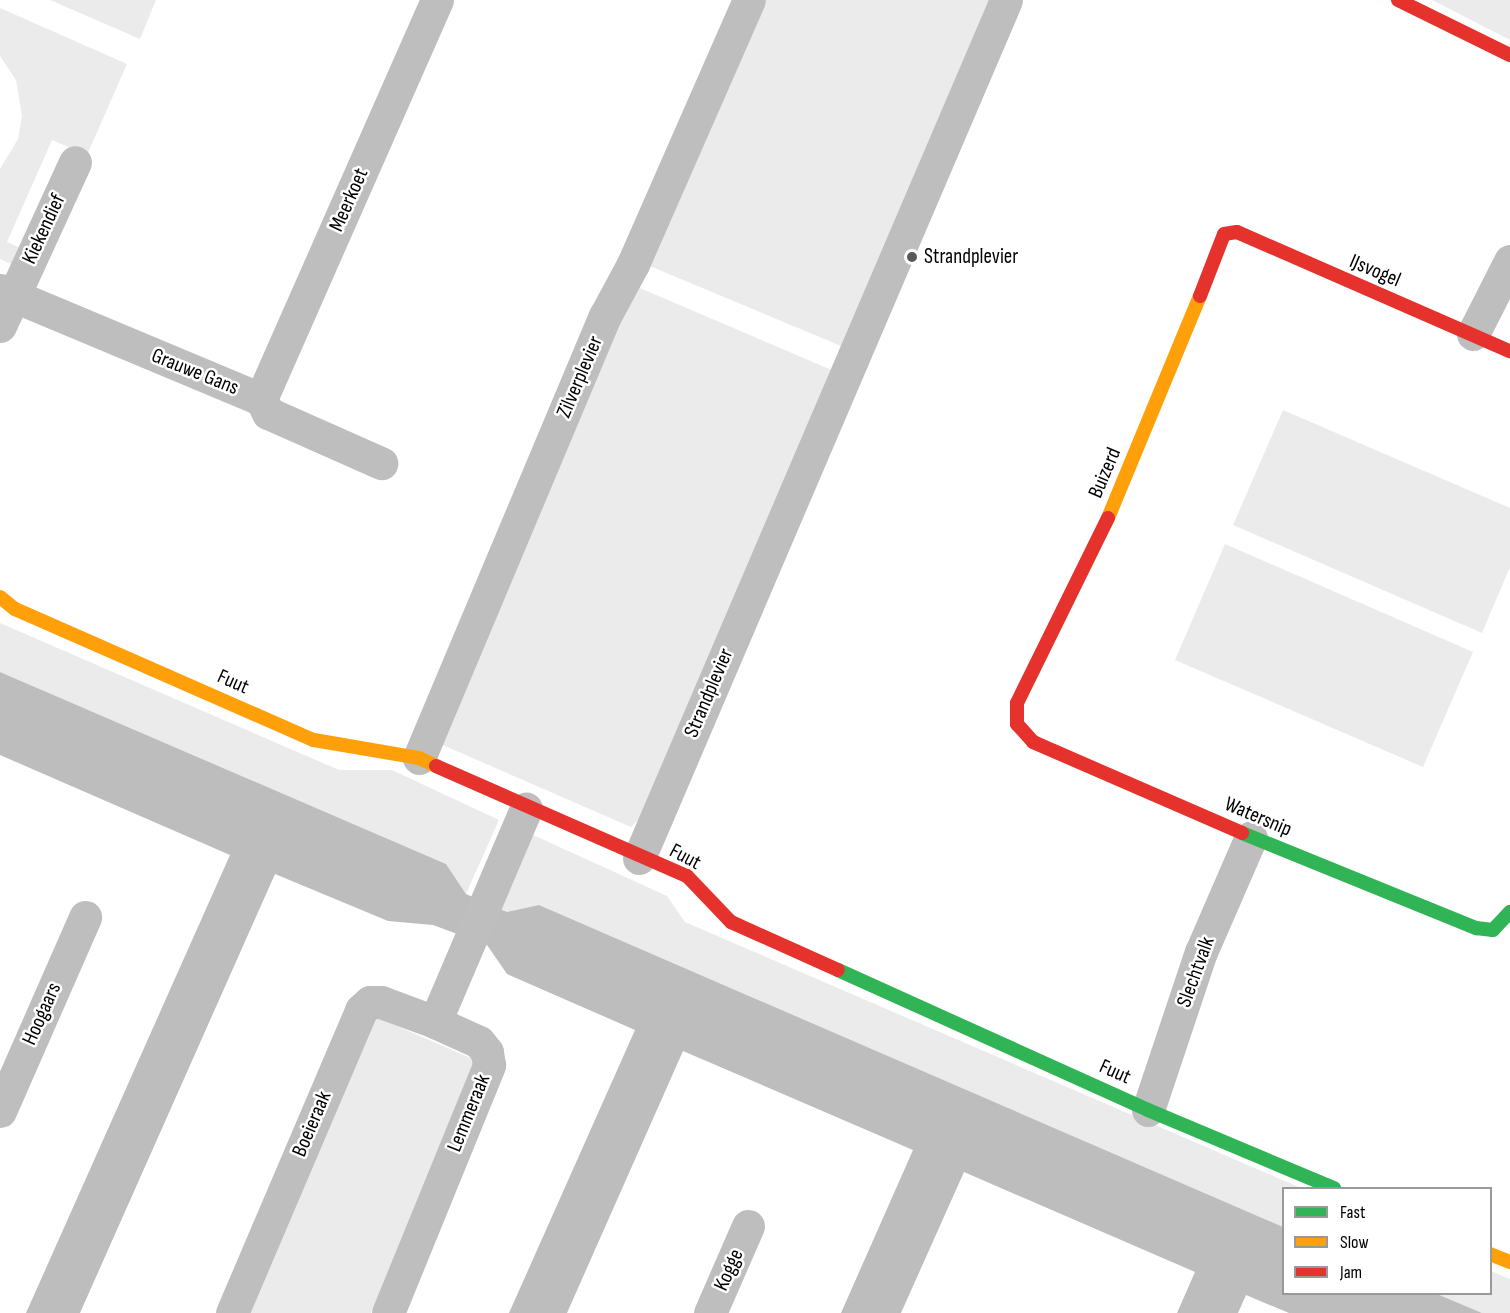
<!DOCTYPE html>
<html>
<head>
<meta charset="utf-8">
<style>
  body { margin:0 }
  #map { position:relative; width:1510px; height:1313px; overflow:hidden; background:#fff; font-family:"Sofia Sans Condensed",sans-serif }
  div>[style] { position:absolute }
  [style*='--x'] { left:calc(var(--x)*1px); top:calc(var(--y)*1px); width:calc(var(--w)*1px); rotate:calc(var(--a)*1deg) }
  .green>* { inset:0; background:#ebebeb }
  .water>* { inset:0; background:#bdbdbd }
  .street>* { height:33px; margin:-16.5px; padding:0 16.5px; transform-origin:16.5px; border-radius:16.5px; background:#bebebe }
  .fast>* { height:14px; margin:-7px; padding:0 7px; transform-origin:7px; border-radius:7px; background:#30b455 }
  .slow>* { height:14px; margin:-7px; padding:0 7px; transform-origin:7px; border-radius:7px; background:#ff9f0a }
  .jam>* { height:14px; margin:-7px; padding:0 7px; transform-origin:7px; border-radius:7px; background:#e5322d }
  .dots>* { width:16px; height:16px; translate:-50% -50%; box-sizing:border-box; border:3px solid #fff; border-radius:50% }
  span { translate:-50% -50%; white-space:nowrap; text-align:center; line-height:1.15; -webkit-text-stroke:5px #fff; paint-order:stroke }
  .street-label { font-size:21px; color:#000 }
  .poi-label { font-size:21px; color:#000 }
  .left { translate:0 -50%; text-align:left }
  .legend { position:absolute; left:1282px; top:1187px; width:210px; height:108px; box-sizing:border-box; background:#fff; border:2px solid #999; margin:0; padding:8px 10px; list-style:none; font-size:18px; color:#000 }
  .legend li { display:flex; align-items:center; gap:12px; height:30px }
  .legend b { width:30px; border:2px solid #999 }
</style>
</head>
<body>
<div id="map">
  <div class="green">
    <div style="clip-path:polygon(50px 0,156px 0,140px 39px)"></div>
    <div style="clip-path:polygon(760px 0,994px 0,846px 348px,645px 264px)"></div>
    <div style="clip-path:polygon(1432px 0,1510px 0,1510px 40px)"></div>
    <div style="clip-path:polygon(0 8px,127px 64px,87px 155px,52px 140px,7px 242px,23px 249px,18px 267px,0 259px,0 169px,18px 139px,22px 116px,16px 80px,0 56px)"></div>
    <div style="clip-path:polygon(635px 286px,834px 371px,640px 818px,631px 827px,438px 743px)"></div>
    <div style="clip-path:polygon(1283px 410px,1510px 508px,1510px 567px,1482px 633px,1233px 525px)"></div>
    <div style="clip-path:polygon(1225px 544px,1473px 652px,1423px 767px,1175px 660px)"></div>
    <div style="clip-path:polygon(0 623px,339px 770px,392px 770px,499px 820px,466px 894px,446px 864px,0 672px)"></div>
    <div style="clip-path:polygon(531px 834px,667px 896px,685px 922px,1301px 1188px,1284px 1188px,1283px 1227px,539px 905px,507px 912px,498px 908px)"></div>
    <div style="clip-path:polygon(374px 1016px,480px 1062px,371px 1313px,246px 1313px)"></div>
    <div style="clip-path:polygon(1491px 1271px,1510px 1279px,1510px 1313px,1482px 1313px,1437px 1294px,1490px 1294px)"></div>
  </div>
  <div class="water">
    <div style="clip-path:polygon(0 672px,446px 864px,466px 894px,507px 912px,539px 905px,1283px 1227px,1284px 1294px,1437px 1294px,1482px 1313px,1289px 1313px,1246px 1295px,1238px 1313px,1177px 1313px,1195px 1272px,964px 1172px,901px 1313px,841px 1313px,913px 1150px,683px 1051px,567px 1313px,509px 1313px,635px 1030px,507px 974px,487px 945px,433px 925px,388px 921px,275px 874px,80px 1313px,26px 1313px,230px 855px,0 755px)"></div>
  </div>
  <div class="street">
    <div style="--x:0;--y:290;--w:283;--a:22.7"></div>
    <div style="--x:261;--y:399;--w:16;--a:63"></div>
    <div style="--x:268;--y:413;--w:124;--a:23.9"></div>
    <div style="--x:0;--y:326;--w:180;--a:-65.4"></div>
    <div style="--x:1473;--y:334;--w:82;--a:-63.1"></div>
    <div style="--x:261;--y:399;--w:436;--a:-66.2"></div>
    <div style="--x:419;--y:758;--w:480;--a:-67.2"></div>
    <div style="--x:605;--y:316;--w:59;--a:-61.7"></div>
    <div style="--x:633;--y:264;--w:288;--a:-66.3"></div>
    <div style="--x:639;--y:858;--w:933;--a:-66.84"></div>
    <div style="--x:1148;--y:1110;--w:167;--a:-71.5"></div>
    <div style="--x:1201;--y:952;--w:125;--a:-66.5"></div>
    <div style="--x:0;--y:1111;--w:212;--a:-66.3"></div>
    <div style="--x:232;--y:1313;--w:329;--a:-66.9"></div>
    <div style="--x:361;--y:1010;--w:12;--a:-42"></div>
    <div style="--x:370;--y:1002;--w:11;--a:0"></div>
    <div style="--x:381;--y:1002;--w:58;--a:20.3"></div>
    <div style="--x:388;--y:1313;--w:268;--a:-67.8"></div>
    <div style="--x:489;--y:1065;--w:13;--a:-99"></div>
    <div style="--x:487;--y:1052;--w:13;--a:-129"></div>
    <div style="--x:479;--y:1042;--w:48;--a:-155.6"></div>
    <div style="--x:435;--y:1022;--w:232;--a:-66.9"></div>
    <div style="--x:710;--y:1313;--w:95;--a:-66.4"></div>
  </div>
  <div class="fast">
    <div style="--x:1242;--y:833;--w:253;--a:22.1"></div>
    <div style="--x:1476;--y:928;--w:17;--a:7"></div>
    <div style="--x:1493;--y:930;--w:25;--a:-47"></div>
    <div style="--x:838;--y:970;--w:340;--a:24.3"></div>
    <div style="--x:1148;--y:1110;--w:202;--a:22.8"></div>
  </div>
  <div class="slow">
    <div style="--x:1108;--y:518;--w:240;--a:-67.5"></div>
    <div style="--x:0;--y:597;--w:19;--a:39"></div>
    <div style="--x:15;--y:609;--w:326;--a:23.7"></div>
    <div style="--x:314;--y:740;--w:107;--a:9.7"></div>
    <div style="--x:419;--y:758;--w:19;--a:25"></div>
    <div style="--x:1490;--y:1254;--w:22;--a:22"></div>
  </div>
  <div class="jam">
    <div style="--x:1398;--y:0;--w:125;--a:26.2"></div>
    <div style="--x:1200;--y:296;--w:66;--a:-68.8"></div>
    <div style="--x:1224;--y:234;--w:13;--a:-9"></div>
    <div style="--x:1237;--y:232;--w:298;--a:23.6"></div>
    <div style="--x:1108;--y:518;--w:206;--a:116.2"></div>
    <div style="--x:1017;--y:703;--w:21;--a:90"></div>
    <div style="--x:1017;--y:724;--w:24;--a:48"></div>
    <div style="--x:1033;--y:742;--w:228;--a:23.5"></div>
    <div style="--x:436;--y:766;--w:274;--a:23.7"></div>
    <div style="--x:687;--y:876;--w:64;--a:46.3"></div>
    <div style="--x:731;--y:922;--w:117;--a:24.2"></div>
  </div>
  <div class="dots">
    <div style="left:912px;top:257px;background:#595959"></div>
  </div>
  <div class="street-label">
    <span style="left:349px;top:200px;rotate:-66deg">Meerkoet</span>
    <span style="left:44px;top:229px;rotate:-65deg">Kiekendief</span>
    <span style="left:1375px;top:271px;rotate:23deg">IJsvogel</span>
    <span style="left:195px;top:372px;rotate:22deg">Grauwe Gans</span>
    <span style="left:580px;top:377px;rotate:-67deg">Zilverplevier</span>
    <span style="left:1105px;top:473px;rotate:-67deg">Buizerd</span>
    <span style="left:233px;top:682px;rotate:24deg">Fuut</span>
    <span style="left:709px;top:693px;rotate:-67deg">Strandplevier</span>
    <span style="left:1258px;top:817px;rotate:23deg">Watersnip</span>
    <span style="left:685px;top:857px;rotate:28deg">Fuut</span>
    <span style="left:1196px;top:972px;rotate:-70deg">Slechtvalk</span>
    <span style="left:42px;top:1014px;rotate:-66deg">Hoogaars</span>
    <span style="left:1115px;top:1072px;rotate:24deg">Fuut</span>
    <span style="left:469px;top:1113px;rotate:-68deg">Lemmeraak</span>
    <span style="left:312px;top:1124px;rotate:-67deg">Boeieraak</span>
    <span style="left:729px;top:1270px;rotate:-66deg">Kogge</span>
  </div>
  <div class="poi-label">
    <span class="left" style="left:924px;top:257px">Strandplevier</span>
  </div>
  <ul class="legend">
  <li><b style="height:8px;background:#30b455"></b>Fast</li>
  <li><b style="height:8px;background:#ff9f0a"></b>Slow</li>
  <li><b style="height:8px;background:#e5322d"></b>Jam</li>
  </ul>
</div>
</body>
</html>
